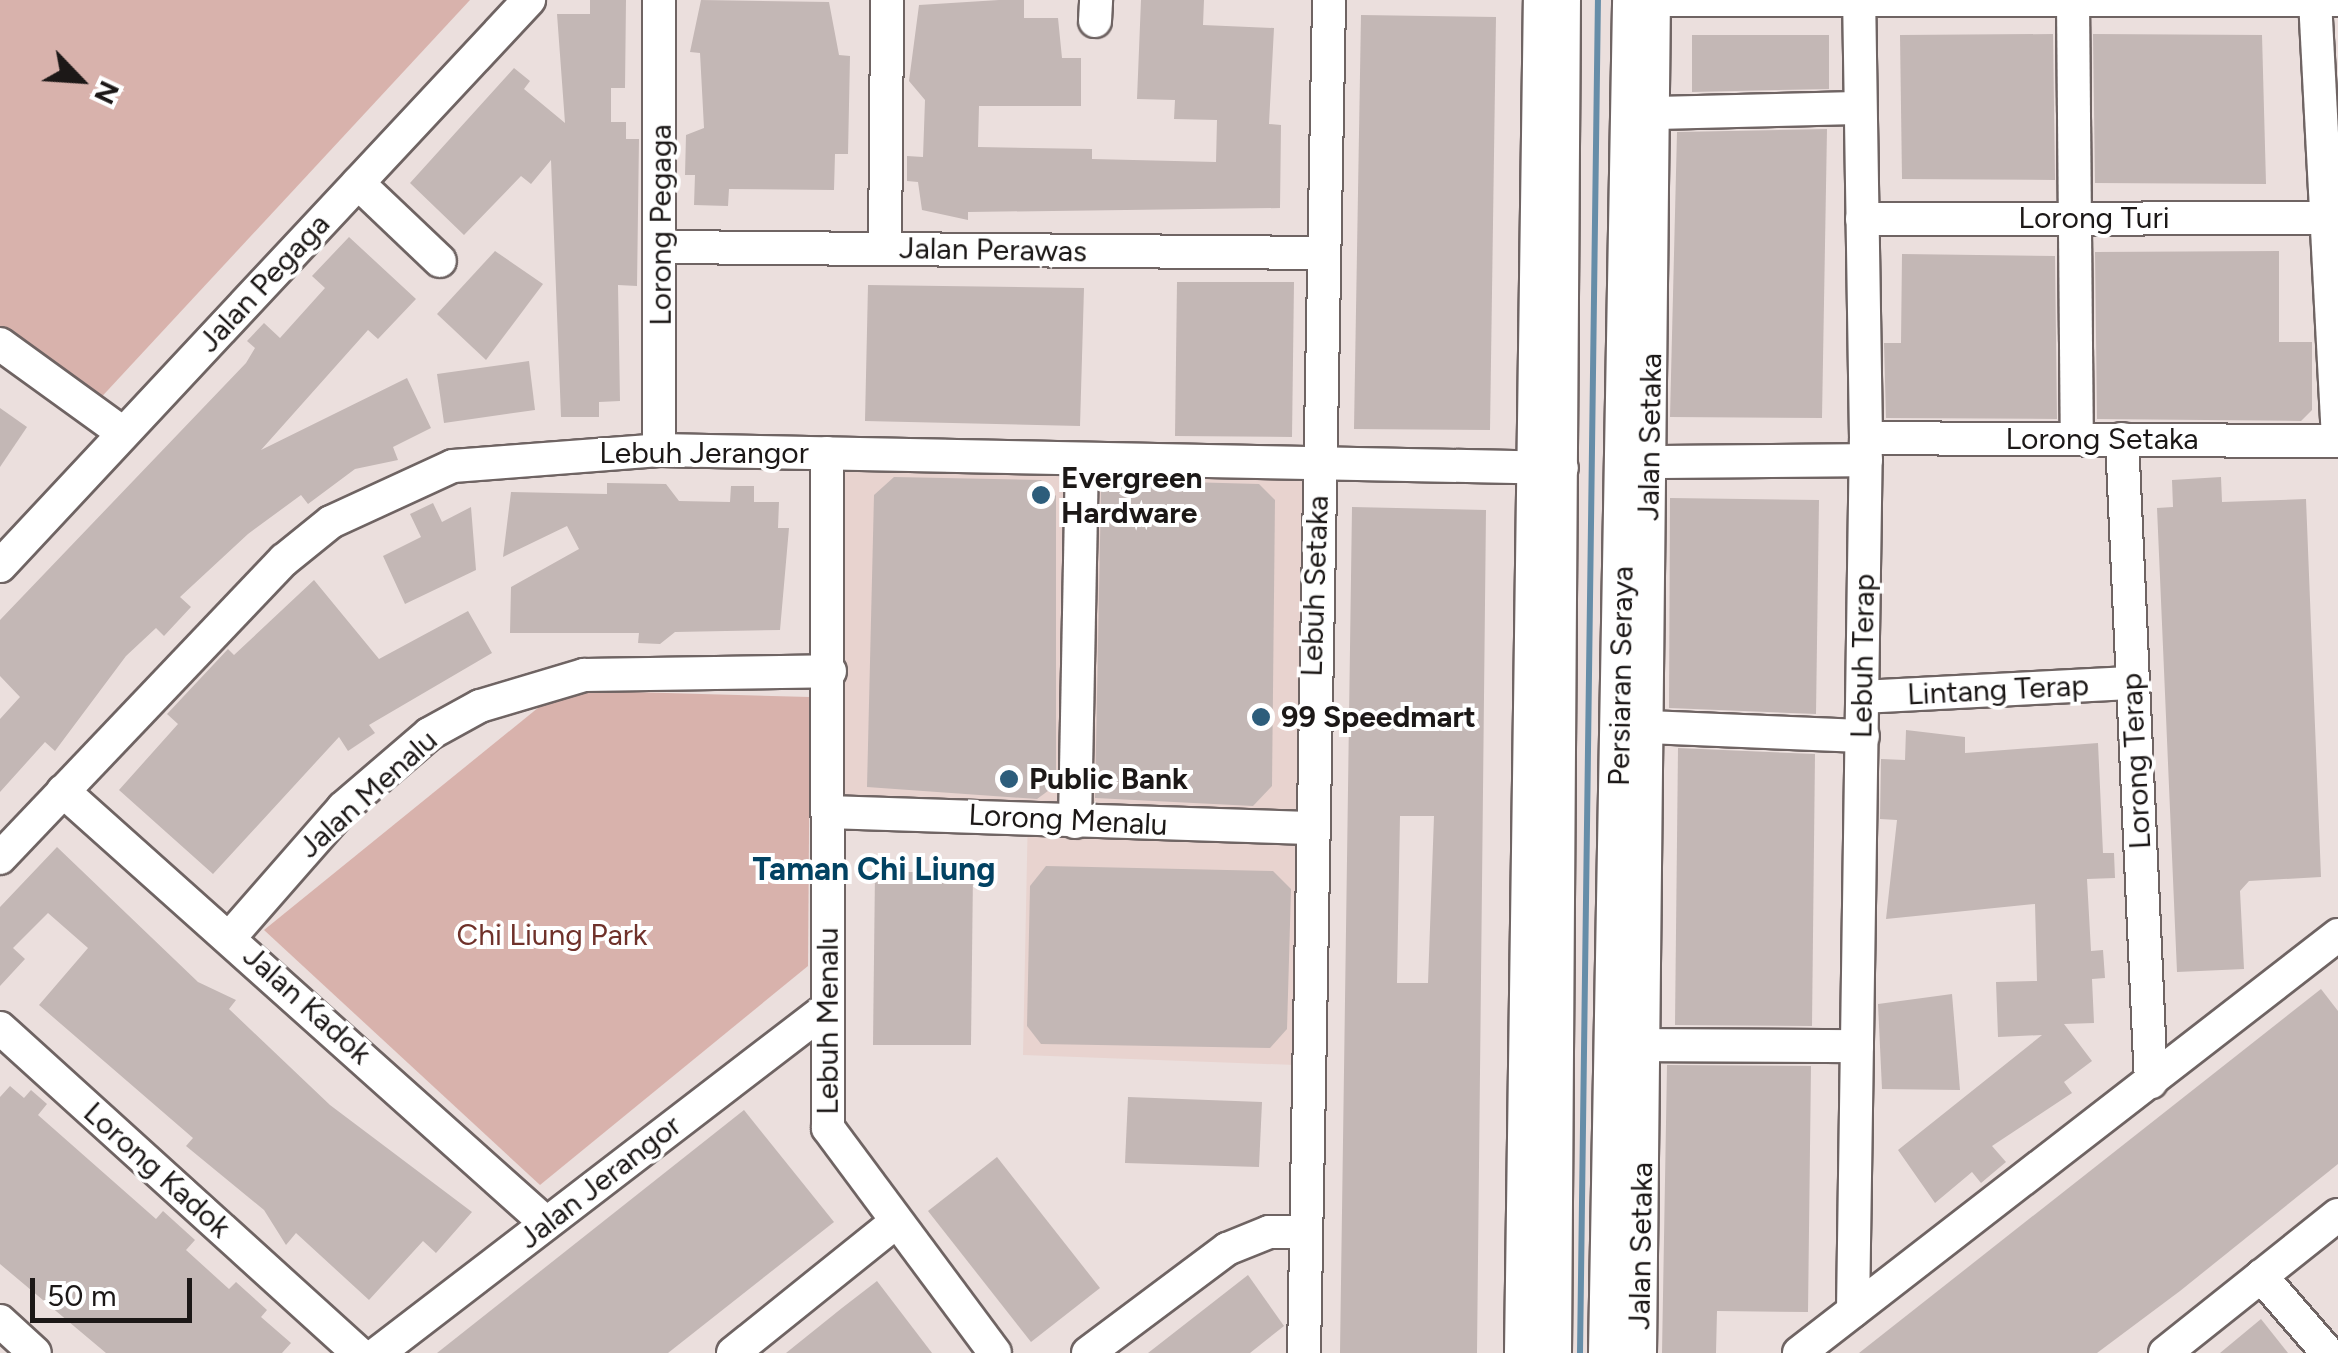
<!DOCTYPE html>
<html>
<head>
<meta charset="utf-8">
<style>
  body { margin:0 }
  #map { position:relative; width:2338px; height:1353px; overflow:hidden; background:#ebdfdd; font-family:Figtree,sans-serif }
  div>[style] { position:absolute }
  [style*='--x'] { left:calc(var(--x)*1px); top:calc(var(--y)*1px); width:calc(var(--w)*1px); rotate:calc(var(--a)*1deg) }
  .built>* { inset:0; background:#e8d3cf }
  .green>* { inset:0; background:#d8b2ac }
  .stream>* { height:6px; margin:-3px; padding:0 3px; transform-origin:3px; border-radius:3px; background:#668da8 }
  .building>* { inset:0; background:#c3b7b5 }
  .roads { filter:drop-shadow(2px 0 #6f6463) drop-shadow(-2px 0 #6f6463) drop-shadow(0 2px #6f6463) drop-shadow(0 -2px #6f6463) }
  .minor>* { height:32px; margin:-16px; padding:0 16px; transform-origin:16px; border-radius:16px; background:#fff }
  .major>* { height:40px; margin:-20px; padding:0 20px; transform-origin:20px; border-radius:20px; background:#fff }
  .dots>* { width:28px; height:28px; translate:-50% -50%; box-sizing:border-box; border:5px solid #fff; border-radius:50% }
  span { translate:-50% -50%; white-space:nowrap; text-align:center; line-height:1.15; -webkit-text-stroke:8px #fff; paint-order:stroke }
  .street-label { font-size:30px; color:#1c1817 }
  .poi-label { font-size:30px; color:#1c1817; font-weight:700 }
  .left { translate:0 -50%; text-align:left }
  .park-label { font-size:30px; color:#6f312a }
  .neighbourhood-label { font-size:32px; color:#024262; font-weight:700 }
  .north { position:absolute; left:30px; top:30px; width:100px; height:100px; -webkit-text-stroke:8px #fff; paint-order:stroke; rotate:115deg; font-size:28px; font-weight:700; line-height:40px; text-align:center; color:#1c1817 }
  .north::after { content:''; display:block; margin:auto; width:35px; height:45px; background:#1c1817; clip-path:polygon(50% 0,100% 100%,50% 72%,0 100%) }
  .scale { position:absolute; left:30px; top:1278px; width:162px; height:45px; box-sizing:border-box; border:5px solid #1c1817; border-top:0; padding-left:12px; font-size:30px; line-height:35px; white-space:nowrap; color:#1c1817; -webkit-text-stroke:8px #fff; paint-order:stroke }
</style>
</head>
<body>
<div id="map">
  <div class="built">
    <div style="clip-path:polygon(837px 464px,1311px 473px,1295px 1065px,1023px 1055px,1028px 810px,836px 805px)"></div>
  </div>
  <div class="green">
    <div style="clip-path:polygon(0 0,470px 0,95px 404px,0 334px)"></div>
    <div style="clip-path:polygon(560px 690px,810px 697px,808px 966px,540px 1185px,264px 930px)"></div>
  </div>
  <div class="stream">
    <div style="--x:1580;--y:1353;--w:1353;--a:-89.24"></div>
  </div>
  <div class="building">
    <div style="clip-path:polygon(590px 0,626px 0,625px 88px,611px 88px,611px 122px,626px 122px,626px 139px,639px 139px,637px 286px,618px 285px,620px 401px,599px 402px,599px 417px,561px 417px,551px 160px,531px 184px,521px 176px,464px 235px,410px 183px,514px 68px,530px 81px,524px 89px,565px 123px,557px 14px,590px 14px)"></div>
    <div style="clip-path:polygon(701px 0,829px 2px,839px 55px,850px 56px,848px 154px,835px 154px,834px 190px,729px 189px,728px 206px,694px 205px,695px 175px,685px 175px,686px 135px,704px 128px,700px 53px,690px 52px)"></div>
    <div style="clip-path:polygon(999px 0,1024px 0,1024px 18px,1058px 18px,1062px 58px,1081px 58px,1081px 106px,979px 106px,978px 147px,1092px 149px,1092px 159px,1216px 162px,1217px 120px,1174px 119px,1175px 100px,1137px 99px,1141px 0,1204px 0,1203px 25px,1274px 28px,1269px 124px,1281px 125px,1280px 208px,968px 212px,968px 220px,922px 210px,918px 182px,907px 181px,907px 156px,923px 157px,925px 100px,909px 81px,919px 5px)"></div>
    <div style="clip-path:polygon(1361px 15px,1496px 17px,1490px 430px,1354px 429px)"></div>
    <div style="clip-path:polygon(2053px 34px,2055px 180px,1902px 179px,1900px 35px)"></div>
    <div style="clip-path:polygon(2093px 34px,2262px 35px,2266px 184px,2095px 183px)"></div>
    <div style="clip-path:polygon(1692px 35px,1829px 35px,1829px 89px,1692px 92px)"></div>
    <div style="clip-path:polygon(1827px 129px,1822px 418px,1670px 417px,1677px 132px)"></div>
    <div style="clip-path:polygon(349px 237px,416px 299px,378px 339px,368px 330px,261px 450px,407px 378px,431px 428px,393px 447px,398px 460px,355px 469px,308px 504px,301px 495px,248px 534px,180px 597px,191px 607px,164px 636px,156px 628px,126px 656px,55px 751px,45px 742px,0 792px,0 719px,20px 697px,0 676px,0 620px,246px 363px,255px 348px,247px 341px,264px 323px,280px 338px,325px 288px,312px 276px)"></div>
    <div style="clip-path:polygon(495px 251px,543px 284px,486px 360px,437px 314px)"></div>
    <div style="clip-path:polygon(2279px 251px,2279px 342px,2312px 342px,2312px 410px,2301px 421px,2097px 419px,2095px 252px)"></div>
    <div style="clip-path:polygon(1902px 254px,2055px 256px,2057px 419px,1886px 418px,1884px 343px,1901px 343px)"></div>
    <div style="clip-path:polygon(1177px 282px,1294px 282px,1292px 437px,1175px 436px)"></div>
    <div style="clip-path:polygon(868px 285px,1084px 288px,1080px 426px,865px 421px)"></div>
    <div style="clip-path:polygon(529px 361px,535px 410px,444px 423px,437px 374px)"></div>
    <div style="clip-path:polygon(0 408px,27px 427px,0 467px)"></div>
    <div style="clip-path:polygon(894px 477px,1041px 480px,1056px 496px,1056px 785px,1037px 799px,867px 787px,874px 495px)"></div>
    <div style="clip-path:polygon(2221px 477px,2222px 502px,2306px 499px,2321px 877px,2249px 881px,2240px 891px,2244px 969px,2177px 972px,2157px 508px,2173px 507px,2172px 480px)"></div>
    <div style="clip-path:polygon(1113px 480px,1259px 484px,1275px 500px,1272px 786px,1253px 806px,1095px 798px,1101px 490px)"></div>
    <div style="clip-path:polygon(607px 483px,666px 484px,679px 501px,730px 502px,731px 486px,754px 486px,754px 502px,779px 502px,778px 528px,789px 528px,780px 630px,675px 632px,660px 644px,638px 643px,639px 633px,510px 633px,511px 587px,579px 549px,567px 526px,503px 557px,511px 492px,607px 494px)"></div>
    <div style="clip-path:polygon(1670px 498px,1819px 500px,1816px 714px,1669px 708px)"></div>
    <div style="clip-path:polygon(433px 503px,442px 522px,471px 507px,476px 570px,405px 604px,383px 556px,421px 537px,410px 514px)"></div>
    <div style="clip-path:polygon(evenodd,1352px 507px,1486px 510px,1477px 1353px,1340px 1353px,1352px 507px,1400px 816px,1434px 816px,1428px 983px,1397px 983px,1400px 816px)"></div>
    <div style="clip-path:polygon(314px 580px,379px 659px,468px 611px,492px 653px,369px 725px,375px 733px,348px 751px,339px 737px,213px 874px,119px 790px,178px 724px,167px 714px,228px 649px,234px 655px)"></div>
    <div style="clip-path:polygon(1906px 730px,1965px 737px,1965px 753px,2098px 743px,2103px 853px,2114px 853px,2115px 878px,2087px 879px,2091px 951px,2103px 950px,2105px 978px,2092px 979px,2094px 1023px,2064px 1024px,2092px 1061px,2064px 1082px,2072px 1093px,1992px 1146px,2006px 1162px,1981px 1183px,1972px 1172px,1935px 1203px,1898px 1150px,2042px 1035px,1998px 1037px,1996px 982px,2037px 981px,2035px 904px,1886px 919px,1897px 820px,1880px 819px,1881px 759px,1905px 760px)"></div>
    <div style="clip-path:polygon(1678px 748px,1815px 754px,1812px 1026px,1675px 1025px)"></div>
    <div style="clip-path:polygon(57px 847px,198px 982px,236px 1000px,229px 1009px,330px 1105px,472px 1212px,436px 1253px,423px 1241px,369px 1300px,296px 1233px,286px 1245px,264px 1210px,186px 1146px,193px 1138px,39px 1005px,88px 948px,48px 913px,13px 948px,25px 959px,0 986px,0 907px)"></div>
    <div style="clip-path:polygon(1046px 866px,1273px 871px,1291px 889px,1287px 1029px,1270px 1048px,1041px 1044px,1027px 1026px,1030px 886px)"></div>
    <div style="clip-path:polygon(875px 872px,973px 872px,971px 1045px,873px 1045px)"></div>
    <div style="clip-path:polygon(2321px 989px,2338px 1011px,2338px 1164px,2180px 1291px,2097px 1353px,1859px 1353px)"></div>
    <div style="clip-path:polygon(1952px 994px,1960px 1090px,1882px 1089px,1878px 1004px)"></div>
    <div style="clip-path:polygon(1667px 1065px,1811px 1066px,1808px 1312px,1717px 1311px,1716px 1353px,1662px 1353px)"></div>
    <div style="clip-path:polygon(10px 1086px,24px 1098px,31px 1090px,47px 1104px,38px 1115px,156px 1219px,163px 1211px,195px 1240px,186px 1250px,229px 1289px,236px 1282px,267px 1310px,261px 1317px,291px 1343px,282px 1353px,106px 1353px,0 1264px,0 1097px)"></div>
    <div style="clip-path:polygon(1128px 1097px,1262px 1102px,1259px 1167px,1125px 1163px)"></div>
    <div style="clip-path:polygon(744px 1110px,834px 1222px,668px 1353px,437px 1353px)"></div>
    <div style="clip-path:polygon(997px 1157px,1100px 1288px,1031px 1342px,928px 1211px)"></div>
    <div style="clip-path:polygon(1248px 1275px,1284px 1326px,1250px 1353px,1148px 1353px)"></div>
    <div style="clip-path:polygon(877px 1281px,932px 1353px,786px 1353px,842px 1308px)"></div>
    <div style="clip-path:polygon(2261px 1319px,2288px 1353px,2220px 1353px)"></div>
  </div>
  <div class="roads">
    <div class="minor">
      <div style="--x:1665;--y:0;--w:673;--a:0"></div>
      <div style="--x:2315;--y:0;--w:434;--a:87"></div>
      <div style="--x:2073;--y:1;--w:438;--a:89.5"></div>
      <div style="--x:1095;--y:21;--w:21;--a:-87"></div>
      <div style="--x:1653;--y:113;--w:207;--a:-1.4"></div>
      <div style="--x:358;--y:183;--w:113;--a:43.6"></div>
      <div style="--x:1862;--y:219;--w:465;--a:-0.1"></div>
      <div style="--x:663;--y:247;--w:659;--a:0.52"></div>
      <div style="--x:885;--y:249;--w:249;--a:-89.5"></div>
      <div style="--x:0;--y:344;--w:152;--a:35.9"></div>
      <div style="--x:1866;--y:438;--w:472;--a:0.4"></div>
      <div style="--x:2122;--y:439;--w:644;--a:87.42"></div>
      <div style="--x:659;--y:450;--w:450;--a:-90"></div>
      <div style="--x:827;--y:453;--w:675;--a:89.92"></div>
      <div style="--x:828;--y:1128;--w:280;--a:53.4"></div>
      <div style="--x:1649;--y:462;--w:217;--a:-0.5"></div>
      <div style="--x:0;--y:566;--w:775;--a:-46.94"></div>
      <div style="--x:1863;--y:697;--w:270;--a:-3"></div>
      <div style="--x:1646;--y:727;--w:217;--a:2.4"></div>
      <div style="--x:63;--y:791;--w:648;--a:41.81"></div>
      <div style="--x:829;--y:812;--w:479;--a:1.9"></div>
      <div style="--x:1075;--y:822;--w:362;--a:-88.9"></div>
      <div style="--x:0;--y:858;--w:412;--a:-46.4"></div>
      <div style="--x:284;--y:560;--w:60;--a:-39"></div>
      <div style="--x:331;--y:522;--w:134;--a:-24.7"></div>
      <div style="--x:453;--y:466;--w:207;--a:-4.4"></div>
      <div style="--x:659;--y:450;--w:903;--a:1.14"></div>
      <div style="--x:231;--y:936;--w:170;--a:-48.8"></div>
      <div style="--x:343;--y:808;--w:113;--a:-40.7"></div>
      <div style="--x:429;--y:734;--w:58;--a:-28.8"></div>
      <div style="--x:480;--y:706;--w:109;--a:-16.6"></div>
      <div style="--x:584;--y:675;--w:246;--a:-0.9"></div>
      <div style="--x:0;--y:1028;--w:484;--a:42.2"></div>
      <div style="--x:1643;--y:1045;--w:214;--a:0.3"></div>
      <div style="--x:2261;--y:1276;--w:102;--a:49"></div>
      <div style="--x:1853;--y:1311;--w:873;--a:-89.15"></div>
      <div style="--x:1866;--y:438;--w:437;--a:-90.9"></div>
      <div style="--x:0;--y:1321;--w:47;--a:42.4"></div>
      <div style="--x:378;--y:1353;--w:560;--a:-37.52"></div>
      <div style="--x:733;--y:1353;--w:204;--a:-38.8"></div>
      <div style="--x:1088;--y:1353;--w:174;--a:-36.8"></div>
      <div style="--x:1227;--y:1249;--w:45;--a:-22"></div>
      <div style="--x:1269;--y:1232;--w:37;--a:0"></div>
      <div style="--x:1304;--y:1353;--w:1353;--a:-88.94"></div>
      <div style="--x:1521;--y:1353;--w:1353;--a:-89.2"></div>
      <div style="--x:1640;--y:1353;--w:1353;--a:-89.41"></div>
      <div style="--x:1799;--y:1353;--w:682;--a:-37.79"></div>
      <div style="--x:2165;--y:1353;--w:221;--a:-38.6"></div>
    </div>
    <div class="major">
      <div style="--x:1551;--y:1353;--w:1353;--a:-89.62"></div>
      <div style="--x:1609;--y:1353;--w:1353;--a:-88.98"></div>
    </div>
  </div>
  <div class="dots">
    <div style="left:1041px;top:495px;background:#2d5d7b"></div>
    <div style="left:1261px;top:717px;background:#2d5d7b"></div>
    <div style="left:1009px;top:779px;background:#2d5d7b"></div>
  </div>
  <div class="street-label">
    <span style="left:2094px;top:218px">Lorong Turi</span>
    <span style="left:661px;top:225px;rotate:-90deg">Lorong Pegaga</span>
    <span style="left:993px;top:250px;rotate:1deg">Jalan Perawas</span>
    <span style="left:264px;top:283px;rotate:-47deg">Jalan Pegaga</span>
    <span style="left:1650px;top:437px;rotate:-89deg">Jalan Setaka</span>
    <span style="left:2102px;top:439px">Lorong Setaka</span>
    <span style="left:704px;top:453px">Lebuh Jerangor</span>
    <span style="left:1315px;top:586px;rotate:-88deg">Lebuh Setaka</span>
    <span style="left:1863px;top:656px;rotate:-89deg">Lebuh Terap</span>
    <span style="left:1621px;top:676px;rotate:-89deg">Persiaran Seraya</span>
    <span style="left:1998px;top:690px;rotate:-3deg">Lintang Terap</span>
    <span style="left:2136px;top:761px;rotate:-93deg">Lorong Terap</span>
    <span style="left:368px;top:794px;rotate:-42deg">Jalan Menalu</span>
    <span style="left:1068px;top:820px;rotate:3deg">Lorong Menalu</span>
    <span style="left:307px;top:1005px;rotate:42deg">Jalan Kadok</span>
    <span style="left:828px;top:1021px;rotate:-90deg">Lebuh Menalu</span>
    <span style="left:157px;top:1170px;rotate:42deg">Lorong Kadok</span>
    <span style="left:600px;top:1182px;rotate:-38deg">Jalan Jerangor</span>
    <span style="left:1641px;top:1246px;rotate:-89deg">Jalan Setaka</span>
  </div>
  <div class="poi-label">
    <span class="left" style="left:1061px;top:495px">Evergreen<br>Hardware</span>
    <span class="left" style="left:1281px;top:717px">99 Speedmart</span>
    <span class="left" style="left:1029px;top:779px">Public Bank</span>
  </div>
  <div class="park-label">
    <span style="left:552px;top:935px">Chi Liung Park</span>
  </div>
  <div class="neighbourhood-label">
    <span style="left:874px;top:869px">Taman Chi Liung</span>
  </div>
  <div class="north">N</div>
  <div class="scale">50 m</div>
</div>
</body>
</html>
